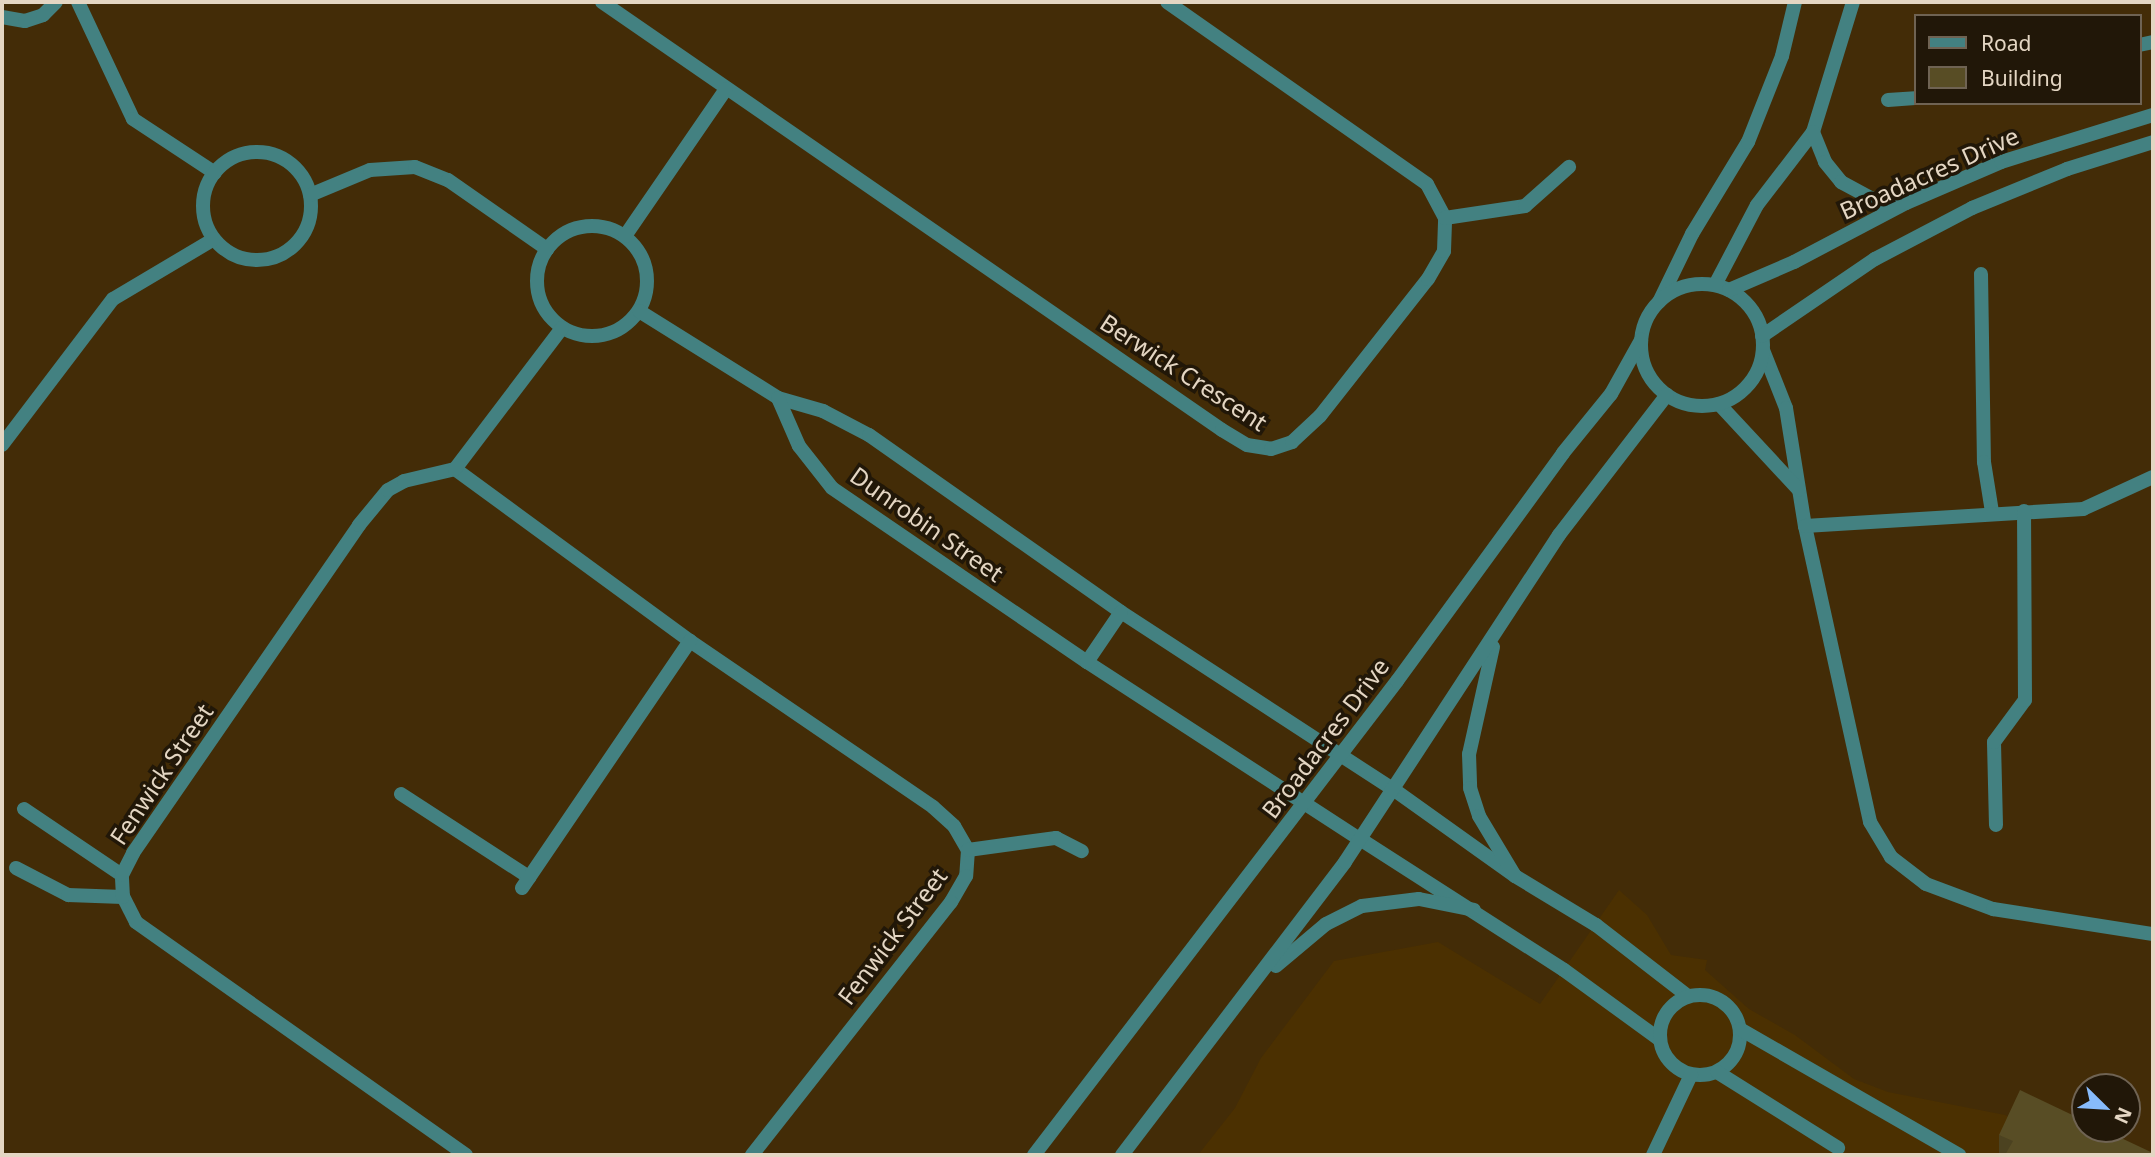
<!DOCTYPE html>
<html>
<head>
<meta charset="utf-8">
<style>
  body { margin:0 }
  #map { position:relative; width:2155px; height:1157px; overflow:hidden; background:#432c07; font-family:"Noto Sans",sans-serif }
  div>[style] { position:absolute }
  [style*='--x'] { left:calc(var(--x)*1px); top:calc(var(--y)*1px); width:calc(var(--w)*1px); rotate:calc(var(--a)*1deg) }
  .built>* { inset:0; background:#4b3001 }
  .service>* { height:14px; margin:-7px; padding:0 7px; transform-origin:7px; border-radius:7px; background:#438181 }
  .service>.ring { margin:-7px; padding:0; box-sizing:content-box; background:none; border:14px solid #438181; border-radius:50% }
  .minor>* { height:14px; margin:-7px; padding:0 7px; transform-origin:7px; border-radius:7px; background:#438181 }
  .minor>.ring { margin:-7px; padding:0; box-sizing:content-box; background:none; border:14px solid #438181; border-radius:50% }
  .tertiary>* { height:14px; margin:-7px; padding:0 7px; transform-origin:7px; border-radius:7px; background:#438181 }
  .tertiary>.ring { margin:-7px; padding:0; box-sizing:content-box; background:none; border:14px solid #438181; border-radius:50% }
  .wall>* { inset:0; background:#4c4220 }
  .building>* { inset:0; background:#584d25 }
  span { translate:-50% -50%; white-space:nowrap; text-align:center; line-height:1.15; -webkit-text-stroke:7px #211708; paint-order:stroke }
  .street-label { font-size:24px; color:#e4d6c3 }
  .frame { position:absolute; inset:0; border:4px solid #e4d6c3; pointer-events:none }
  .legend { position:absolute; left:1914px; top:14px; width:228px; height:91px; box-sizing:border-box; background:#211708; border:2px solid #6f6353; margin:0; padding:9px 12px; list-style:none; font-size:21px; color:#e4d6c3 }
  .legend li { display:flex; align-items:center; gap:14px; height:35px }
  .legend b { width:35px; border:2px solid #6f6353 }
  .north { position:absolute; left:2071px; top:1073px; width:70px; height:70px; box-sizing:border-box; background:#211708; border:2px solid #6f6353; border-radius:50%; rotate:114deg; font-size:19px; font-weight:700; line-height:28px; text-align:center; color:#e4d6c3 }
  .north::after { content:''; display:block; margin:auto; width:24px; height:32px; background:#87bbfb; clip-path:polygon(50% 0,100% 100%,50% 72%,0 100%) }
</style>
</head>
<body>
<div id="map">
  <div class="built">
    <div style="clip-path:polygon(1619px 890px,1647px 915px,1671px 955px,1707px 960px,1705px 970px,1749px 1009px,1795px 1035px,1854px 1079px,1888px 1092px,2005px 1115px,2094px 1155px,1198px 1155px,1235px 1108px,1261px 1058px,1334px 961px,1438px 942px,1540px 1004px)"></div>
  </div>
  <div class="service">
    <div style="--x:1393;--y:789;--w:150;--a:35.5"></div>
    <div style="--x:1515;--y:876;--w:95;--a:31.2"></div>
    <div style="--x:1596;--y:925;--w:116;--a:37.7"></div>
    <div style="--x:1360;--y:839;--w:242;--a:32.7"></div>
    <div style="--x:1564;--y:970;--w:117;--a:36"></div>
    <div class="ring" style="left:1660px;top:995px;width:66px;height:66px"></div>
    <div style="--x:1740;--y:1029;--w:253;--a:29.9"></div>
    <div style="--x:1717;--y:1072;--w:143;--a:32.1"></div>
    <div style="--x:1653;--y:1155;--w:89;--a:-64.6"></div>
  </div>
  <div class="minor">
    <div style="--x:78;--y:2;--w:129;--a:64.8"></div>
    <div style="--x:133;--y:119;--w:98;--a:33.4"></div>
    <div style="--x:602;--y:2;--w:753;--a:34.62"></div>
    <div style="--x:1222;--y:430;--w:29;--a:31"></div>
    <div style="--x:1247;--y:445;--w:24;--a:9"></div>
    <div style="--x:1271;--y:449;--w:22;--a:-18"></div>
    <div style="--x:1292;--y:442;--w:38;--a:-43"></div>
    <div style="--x:1320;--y:416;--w:174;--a:-51.8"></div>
    <div style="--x:1428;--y:279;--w:32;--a:-60"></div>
    <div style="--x:1444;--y:251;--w:33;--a:-88"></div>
    <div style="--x:1445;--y:218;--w:38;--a:-118"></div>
    <div style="--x:1427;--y:184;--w:317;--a:-145"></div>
    <div style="--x:2;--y:17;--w:23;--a:10"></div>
    <div style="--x:25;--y:21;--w:19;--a:-18"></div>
    <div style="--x:43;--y:15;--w:18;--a:-45"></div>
    <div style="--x:2139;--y:45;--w:14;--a:-12"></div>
    <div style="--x:1888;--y:100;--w:27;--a:-4"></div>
    <div class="ring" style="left:203px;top:152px;width:94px;height:94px"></div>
    <div style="--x:310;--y:195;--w:65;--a:-22.6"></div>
    <div style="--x:370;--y:170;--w:45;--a:-3.8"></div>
    <div style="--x:415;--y:167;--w:35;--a:22"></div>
    <div style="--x:448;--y:180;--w:121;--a:34.9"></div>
    <div style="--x:1445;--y:218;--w:81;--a:-8.5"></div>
    <div style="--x:1525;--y:206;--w:59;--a:-41.6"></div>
    <div class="ring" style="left:537px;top:226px;width:96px;height:96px"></div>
    <div style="--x:625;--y:236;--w:178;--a:-55.5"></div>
    <div style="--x:1981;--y:274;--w:188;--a:89.1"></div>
    <div style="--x:1984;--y:462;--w:51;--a:80.9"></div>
    <div style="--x:1715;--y:285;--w:90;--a:-62.3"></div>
    <div style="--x:1757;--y:205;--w:92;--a:-52.5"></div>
    <div style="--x:1813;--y:132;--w:136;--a:-72.9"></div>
    <div style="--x:1659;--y:302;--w:76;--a:-64.1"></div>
    <div style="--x:1692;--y:234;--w:108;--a:-58.7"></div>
    <div style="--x:1748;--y:142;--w:92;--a:-68.4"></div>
    <div style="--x:1782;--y:56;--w:56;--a:-76.5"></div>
    <div style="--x:639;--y:311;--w:164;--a:32"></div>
    <div style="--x:778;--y:398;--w:47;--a:16.1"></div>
    <div style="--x:823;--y:411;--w:52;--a:27.6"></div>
    <div style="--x:869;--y:435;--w:308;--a:35.1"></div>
    <div style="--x:1121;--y:612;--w:325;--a:33.1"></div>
    <div style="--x:1763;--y:350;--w:62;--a:68.4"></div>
    <div style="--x:1786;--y:408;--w:120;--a:80.9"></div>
    <div style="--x:1805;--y:526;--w:303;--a:77.6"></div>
    <div style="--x:1870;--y:822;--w:41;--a:59"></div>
    <div style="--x:1891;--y:857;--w:44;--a:37.6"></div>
    <div style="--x:1926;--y:884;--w:72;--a:20.5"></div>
    <div style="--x:1993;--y:909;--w:162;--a:8.9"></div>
    <div style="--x:778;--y:398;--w:52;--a:66.4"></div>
    <div style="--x:799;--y:446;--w:53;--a:51.8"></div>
    <div style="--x:832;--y:488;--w:309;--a:34.3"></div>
    <div style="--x:1087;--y:662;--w:325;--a:33"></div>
    <div style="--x:1719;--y:404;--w:117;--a:47.1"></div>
    <div style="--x:2;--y:445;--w:183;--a:-52.8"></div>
    <div style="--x:113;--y:299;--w:117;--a:-30.7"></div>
    <div style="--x:455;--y:469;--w:291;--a:36.2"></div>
    <div style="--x:690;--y:641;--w:294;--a:34.3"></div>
    <div style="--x:933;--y:807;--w:28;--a:42"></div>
    <div style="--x:954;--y:826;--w:28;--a:60"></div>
    <div style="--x:968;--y:850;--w:26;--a:94"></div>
    <div style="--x:966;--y:876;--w:30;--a:120"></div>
    <div style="--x:951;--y:902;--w:322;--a:128.2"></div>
    <div style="--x:1805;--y:526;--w:279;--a:-3.5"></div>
    <div style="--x:2083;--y:509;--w:77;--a:-24.6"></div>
    <div style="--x:1087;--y:662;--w:60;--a:-55.8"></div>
    <div style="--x:401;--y:794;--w:153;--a:33"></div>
    <div style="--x:24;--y:809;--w:118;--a:34"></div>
    <div style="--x:1996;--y:825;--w:83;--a:-91.4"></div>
    <div style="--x:1994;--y:742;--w:52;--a:-53.6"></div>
    <div style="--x:2025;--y:700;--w:189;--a:-90.3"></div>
    <div style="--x:968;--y:850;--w:89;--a:-7.8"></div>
    <div style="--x:1056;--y:838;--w:29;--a:27"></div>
    <div style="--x:16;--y:868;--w:59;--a:27.4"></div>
    <div style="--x:68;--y:895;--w:55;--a:2.1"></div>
    <div style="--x:522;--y:888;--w:299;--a:-55.8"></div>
    <div style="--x:466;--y:1155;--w:404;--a:-144.8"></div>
    <div style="--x:136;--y:922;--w:28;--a:-117"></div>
    <div style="--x:123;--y:897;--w:22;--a:-93"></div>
    <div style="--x:122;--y:875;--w:25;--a:-63"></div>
    <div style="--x:133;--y:853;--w:398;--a:-55.4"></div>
    <div style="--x:359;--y:525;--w:45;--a:-50.4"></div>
    <div style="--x:388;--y:490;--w:18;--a:-29"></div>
    <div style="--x:404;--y:481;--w:52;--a:-13.2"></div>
    <div style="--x:455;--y:469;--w:177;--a:-52.8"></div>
  </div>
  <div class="tertiary">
    <div style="--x:1813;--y:132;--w:32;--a:68"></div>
    <div style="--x:1825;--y:162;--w:26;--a:51"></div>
    <div style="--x:1841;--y:182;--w:44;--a:28.3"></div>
    <div style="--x:1880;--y:203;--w:22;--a:0"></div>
    <div class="ring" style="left:1641px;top:284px;width:108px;height:108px"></div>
    <div style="--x:1729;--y:290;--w:71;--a:-23.3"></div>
    <div style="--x:1794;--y:262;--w:127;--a:-27.8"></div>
    <div style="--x:1906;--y:203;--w:103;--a:-23.3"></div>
    <div style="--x:2001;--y:162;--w:159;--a:-17.2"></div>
    <div style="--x:1762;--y:336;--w:137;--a:-34.3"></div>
    <div style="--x:1875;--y:259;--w:110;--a:-27.7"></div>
    <div style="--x:1972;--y:208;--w:103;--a:-22.3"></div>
    <div style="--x:2067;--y:169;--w:90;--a:-17.4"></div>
    <div style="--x:1493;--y:647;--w:110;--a:102.6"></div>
    <div style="--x:1469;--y:754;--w:34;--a:88"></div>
    <div style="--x:1470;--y:788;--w:29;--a:72"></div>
    <div style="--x:1479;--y:816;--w:70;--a:59"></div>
    <div style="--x:1276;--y:966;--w:65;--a:-40"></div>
    <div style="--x:1326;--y:924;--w:40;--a:-26.6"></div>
    <div style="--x:1362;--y:906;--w:57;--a:-7"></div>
    <div style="--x:1419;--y:899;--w:56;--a:11.3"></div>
    <div style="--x:1034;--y:1155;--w:597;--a:-52.55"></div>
    <div style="--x:1397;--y:681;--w:282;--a:-53.9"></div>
    <div style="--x:1563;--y:453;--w:76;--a:-50.9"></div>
    <div style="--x:1611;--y:394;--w:62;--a:-60.9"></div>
    <div style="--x:1122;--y:1155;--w:368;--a:-52.7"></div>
    <div style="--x:1345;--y:862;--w:391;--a:-56.8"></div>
    <div style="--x:1559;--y:535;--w:177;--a:-52.4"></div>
  </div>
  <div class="wall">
    <div style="clip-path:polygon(1999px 1135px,2153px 1155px,1999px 1155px)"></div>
  </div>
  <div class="building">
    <div style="clip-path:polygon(2020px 1090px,2085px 1121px,2085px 1129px,2102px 1129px,2153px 1153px,2153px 1155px,2005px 1155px,2013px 1141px,1999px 1135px)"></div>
  </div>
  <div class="street-label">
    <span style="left:1929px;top:173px;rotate:-24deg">Broadacres Drive</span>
    <span style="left:1184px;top:372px;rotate:33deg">Berwick Crescent</span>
    <span style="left:927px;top:524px;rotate:35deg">Dunrobin Street</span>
    <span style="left:1325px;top:738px;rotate:-53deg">Broadacres Drive</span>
    <span style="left:161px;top:774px;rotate:-56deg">Fenwick Street</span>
    <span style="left:892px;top:936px;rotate:-53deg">Fenwick Street</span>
  </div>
  <div class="frame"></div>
  <ul class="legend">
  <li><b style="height:9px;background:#438181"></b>Road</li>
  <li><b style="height:19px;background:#584d25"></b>Building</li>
  </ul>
  <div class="north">N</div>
</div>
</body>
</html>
